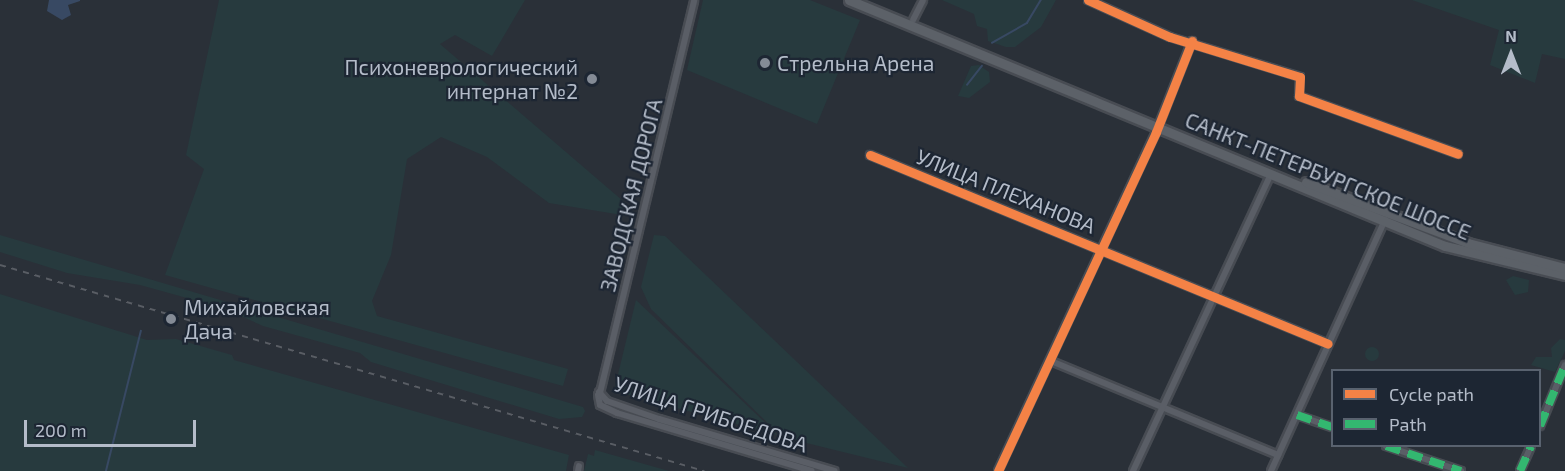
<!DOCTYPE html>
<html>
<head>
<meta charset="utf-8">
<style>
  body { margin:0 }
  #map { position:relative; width:1565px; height:471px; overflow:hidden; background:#2a3038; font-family:"Exo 2",sans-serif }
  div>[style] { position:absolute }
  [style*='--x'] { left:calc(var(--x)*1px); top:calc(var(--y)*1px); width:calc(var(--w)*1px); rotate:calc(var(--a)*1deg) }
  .green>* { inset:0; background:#273a3e }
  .round { border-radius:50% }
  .water>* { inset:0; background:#384963 }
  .stream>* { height:1.5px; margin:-0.75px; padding:0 0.75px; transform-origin:0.75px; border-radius:0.75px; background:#384963 }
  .roads { filter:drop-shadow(2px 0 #484c53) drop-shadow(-2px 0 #484c53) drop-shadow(0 2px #484c53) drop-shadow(0 -2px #484c53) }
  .street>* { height:6px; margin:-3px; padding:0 3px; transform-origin:3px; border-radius:3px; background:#5a5e66 }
  .primary>* { height:9px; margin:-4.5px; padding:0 4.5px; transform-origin:4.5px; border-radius:4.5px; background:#5c6168 }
  .rail>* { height:1.5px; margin-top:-0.75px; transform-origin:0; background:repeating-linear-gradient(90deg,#595d64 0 6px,transparent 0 12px) }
  .quiet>* { height:8px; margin-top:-4px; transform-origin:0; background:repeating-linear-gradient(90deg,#33b770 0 15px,transparent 0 23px) }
  .cycleway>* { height:9px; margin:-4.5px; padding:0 4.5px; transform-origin:4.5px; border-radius:4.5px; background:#f48246 }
  .dots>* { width:16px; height:16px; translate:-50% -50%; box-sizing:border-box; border:3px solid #1d2633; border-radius:50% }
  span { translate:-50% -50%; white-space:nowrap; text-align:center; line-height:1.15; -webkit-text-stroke:4.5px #1d2633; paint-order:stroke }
  .poi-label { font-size:21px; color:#b4bcc9 }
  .left { translate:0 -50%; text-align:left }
  .right { translate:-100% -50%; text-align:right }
  .street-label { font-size:21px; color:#b4bcc9 }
  .legend { position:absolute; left:1331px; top:369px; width:210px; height:78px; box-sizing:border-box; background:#1d2633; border:2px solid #59626f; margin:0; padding:8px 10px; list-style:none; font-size:18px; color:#b4bcc9 }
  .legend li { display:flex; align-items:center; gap:12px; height:30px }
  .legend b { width:30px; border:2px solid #59626f }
  .north { position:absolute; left:1481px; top:24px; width:60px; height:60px; -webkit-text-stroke:4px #1d2633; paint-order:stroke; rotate:0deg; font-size:16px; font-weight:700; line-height:24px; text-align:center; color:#b4bcc9 }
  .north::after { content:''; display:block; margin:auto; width:21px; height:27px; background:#b4bcc9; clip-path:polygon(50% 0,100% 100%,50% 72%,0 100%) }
  .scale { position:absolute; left:24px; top:420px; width:172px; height:27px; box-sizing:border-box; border:3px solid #b4bcc9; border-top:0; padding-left:8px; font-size:18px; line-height:21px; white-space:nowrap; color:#b4bcc9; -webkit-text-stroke:4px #1d2633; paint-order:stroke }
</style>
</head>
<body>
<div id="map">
  <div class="green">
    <div style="clip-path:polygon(219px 0,525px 0,492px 56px,455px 35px,440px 44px,630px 207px,628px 216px,549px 203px,487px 157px,441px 137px,407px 159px,391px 255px,372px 301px,377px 316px,568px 369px,563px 386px,165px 275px,204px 169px,186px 155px)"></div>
    <div style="clip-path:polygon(703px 0,810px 0,860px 20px,817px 124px,687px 70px)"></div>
    <div style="clip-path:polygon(942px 0,1056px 0,1041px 27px,1015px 47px,1006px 47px,988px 41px,987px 29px,977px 26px,974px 14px)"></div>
    <div style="clip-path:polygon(1412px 0,1565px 0,1565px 59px,1542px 54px,1535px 83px,1490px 65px,1499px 30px)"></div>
    <div style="clip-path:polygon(979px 65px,989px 72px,990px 82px,969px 98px,958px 96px,971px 66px)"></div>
    <div style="clip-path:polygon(0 235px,583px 407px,585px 411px,582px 417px,559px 419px,371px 362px,360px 353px,263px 326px,223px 308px,140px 285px,67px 273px,0 252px)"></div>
    <div style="clip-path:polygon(654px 235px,665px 236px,908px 468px,782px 437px,651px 309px,641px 287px)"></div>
    <div style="clip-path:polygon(1513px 276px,1529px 280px,1528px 292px,1515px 295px,1506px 280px)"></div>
    <div style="clip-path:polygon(0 294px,147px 340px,176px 339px,232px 355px,234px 360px,569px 455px,566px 471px,0 471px)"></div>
    <div style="clip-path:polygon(636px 300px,774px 431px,777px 435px,614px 391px)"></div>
    <div style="clip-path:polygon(1560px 339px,1565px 340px,1565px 351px,1555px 372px,1531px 365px,1536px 357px,1552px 357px,1551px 348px)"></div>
    <div class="round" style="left:1365px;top:347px;width:14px;height:14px"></div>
    <div style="clip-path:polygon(595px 450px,669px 471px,584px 471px,588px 454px,594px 456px)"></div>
  </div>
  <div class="water">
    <div style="clip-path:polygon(49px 0,80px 0,80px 1px,68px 5px,71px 15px,62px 20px,47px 11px)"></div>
  </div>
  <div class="stream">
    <div style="--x:992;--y:43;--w:40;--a:-29.7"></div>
    <div style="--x:1027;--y:23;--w:27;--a:-59"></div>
    <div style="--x:967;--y:85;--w:24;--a:-52"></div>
    <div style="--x:106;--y:471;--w:144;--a:-76"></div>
  </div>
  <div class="roads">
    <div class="street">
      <div style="--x:1088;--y:0;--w:90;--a:24.3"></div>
      <div style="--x:1170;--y:37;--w:136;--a:17.1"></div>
      <div style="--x:1300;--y:77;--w:19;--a:93"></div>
      <div style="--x:1299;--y:96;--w:169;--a:20"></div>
      <div style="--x:913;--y:20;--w:22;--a:-63"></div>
      <div style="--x:870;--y:155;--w:495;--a:22.4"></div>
      <div style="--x:1051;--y:361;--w:246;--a:22.5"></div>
      <div style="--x:599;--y:392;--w:12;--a:48"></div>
      <div style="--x:607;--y:401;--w:55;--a:19.1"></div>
      <div style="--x:659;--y:419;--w:183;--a:16.5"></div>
      <div style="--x:598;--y:395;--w:10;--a:79"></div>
      <div style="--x:600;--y:405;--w:19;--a:25"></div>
      <div style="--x:617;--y:413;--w:203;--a:16.6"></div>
      <div style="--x:599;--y:397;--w:408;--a:-76.5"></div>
      <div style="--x:1297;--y:415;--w:37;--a:19"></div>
      <div style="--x:1540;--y:426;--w:66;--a:-67.7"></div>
      <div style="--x:1386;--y:446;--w:79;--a:18.4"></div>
      <div style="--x:578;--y:471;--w:5;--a:-79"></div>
      <div style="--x:998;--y:471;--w:374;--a:-65"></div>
      <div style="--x:1156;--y:132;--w:98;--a:-68.4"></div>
      <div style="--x:1133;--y:471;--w:327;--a:-65.1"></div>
      <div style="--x:1271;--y:471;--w:276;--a:-65.6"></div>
      <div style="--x:1520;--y:471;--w:27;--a:-66"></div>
    </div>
    <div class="primary">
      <div style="--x:849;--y:0;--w:645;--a:22.43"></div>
      <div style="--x:1445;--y:246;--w:123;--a:13.6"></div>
      <div style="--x:1306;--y:182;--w:173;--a:20.6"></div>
      <div style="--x:1468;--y:243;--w:100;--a:14.5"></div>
    </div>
  </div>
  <div class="rail">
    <div style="--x:0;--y:265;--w:734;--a:16.31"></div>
  </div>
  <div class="quiet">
    <div style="--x:1297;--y:415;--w:37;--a:19"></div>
    <div style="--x:1540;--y:426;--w:66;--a:-67.7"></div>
    <div style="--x:1386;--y:446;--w:79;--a:18.4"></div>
    <div style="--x:1520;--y:471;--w:27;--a:-66"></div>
  </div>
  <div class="cycleway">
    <div style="--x:1088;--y:0;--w:90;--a:24.3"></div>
    <div style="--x:1170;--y:37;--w:136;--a:17.1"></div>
    <div style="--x:1300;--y:77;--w:19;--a:93"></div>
    <div style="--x:1299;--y:96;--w:169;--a:20"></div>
    <div style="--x:870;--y:155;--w:495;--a:22.4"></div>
    <div style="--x:998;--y:471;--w:374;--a:-65"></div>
    <div style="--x:1156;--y:132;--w:98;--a:-68.4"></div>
  </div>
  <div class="dots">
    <div style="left:765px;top:63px;background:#848b96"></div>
    <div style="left:592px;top:79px;background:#848b96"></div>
    <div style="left:171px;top:319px;background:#848b96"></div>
  </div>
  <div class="poi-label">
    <span class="left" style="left:777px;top:63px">Стрельна Арена</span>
    <span class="right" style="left:578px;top:79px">Психоневрологический<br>интернат №2</span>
    <span class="left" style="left:184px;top:319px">Михайловская<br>Дача</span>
  </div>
  <div class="street-label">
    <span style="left:1328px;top:176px;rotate:22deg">САНКТ-ПЕТЕРБУРГСКОЕ ШОССЕ</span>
    <span style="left:1006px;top:191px;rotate:22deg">УЛИЦА ПЛЕХАНОВА</span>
    <span style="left:631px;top:195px;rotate:-76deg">ЗАВОДСКАЯ ДОРОГА</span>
    <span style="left:711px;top:414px;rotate:18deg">УЛИЦА ГРИБОЕДОВА</span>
  </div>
  <ul class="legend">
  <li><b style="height:8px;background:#f48246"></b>Cycle path</li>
  <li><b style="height:8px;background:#33b770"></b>Path</li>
  </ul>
  <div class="north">N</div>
  <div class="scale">200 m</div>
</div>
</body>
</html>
